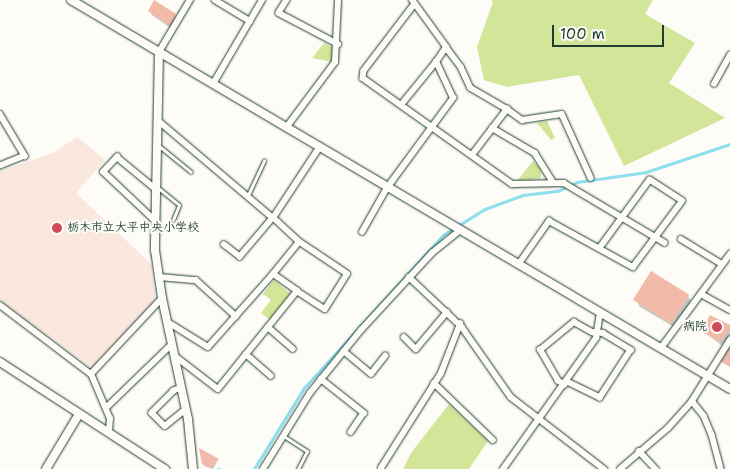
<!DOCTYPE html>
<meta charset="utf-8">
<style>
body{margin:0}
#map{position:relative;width:730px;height:469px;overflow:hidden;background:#fdfcf7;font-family:"Shantell Sans","Klee One",sans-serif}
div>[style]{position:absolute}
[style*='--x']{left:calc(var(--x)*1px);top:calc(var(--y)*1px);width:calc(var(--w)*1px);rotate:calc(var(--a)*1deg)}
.built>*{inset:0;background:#fae8df}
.green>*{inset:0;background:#d3e599}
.shadow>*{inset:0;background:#0003}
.stream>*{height:2.5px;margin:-1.25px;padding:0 1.25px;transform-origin:1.25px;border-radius:1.25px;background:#8fdfec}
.building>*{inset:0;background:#f2baa8;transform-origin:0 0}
.roads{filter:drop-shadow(0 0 1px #1f3d34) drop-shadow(0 0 1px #1f3d34)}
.service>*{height:3px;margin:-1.5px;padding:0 1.5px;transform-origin:1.5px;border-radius:1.5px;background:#fdfcf7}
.minor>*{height:5.5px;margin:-2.75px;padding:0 2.75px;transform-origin:2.75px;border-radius:2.75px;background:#fdfcf7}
.tertiary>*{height:8px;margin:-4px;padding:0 4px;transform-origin:4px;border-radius:4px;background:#fdfcf7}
.dots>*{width:14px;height:14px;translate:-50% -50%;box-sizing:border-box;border:2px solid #fdfcf7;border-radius:50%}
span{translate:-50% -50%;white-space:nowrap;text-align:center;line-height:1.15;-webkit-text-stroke:4px #fdfcf7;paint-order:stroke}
.poi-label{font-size:12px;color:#1f3d34;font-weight:700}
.left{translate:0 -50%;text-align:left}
.right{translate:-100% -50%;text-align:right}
.scale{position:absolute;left:552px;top:25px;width:112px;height:22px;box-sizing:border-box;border:2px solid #1f3d34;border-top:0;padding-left:6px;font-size:15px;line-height:18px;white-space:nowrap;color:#1f3d34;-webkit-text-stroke:4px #fdfcf7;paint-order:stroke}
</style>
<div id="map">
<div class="built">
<div style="clip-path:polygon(77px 137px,105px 160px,76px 193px,151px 264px,156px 302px,92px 368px,0 301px,0 171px,53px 153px)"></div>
</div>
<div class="green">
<div style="clip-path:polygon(491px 0,653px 0,645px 14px,695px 43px,669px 83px,725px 118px,624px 166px,579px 75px,507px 87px,484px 80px,477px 47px,493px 2px)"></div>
<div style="clip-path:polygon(324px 43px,335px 49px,333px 62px,312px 58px)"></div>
<div style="clip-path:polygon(547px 121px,555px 138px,551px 140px,537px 123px)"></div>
<div style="clip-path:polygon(533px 161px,541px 169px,541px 178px,517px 181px)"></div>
<div style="clip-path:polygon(274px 280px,291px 294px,270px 320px,261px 313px,271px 300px,263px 294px)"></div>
<div style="clip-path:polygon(449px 404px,488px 441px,469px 469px,403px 469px,411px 453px)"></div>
</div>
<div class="shadow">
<div style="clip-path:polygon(154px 2px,175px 15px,178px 19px,172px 29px,152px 15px,150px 11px)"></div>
<div style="clip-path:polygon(688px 296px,691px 301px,674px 327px,640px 307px,637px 302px)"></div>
<div style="clip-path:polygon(730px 326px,730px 336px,721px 345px,703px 331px)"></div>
<div style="clip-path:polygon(201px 450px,218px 460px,213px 469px,204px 466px)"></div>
</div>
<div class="stream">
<div style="--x:218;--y:469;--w:2;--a:0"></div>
<div style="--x:254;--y:469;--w:95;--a:-58.3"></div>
<div style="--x:304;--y:388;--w:207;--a:-47.7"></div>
<div style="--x:443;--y:235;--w:49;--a:-31.8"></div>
<div style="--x:485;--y:209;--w:40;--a:-20.2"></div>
<div style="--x:523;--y:195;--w:35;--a:-7"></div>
<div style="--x:558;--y:191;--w:21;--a:-25"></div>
<div style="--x:577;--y:182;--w:70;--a:-8.2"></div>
<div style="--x:646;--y:172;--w:89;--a:-18.4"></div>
</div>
<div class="building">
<div style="clip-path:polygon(154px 0,176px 14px,170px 26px,148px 11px)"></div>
<div style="left:651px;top:271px;width:45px;height:34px;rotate:32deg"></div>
<div style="clip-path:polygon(710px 315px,730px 325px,730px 330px,719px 342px,701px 331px)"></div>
<div style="clip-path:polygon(730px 346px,730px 367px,721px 362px)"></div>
<div style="clip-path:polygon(199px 448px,219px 459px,211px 468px,202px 464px)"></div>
</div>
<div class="roads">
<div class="service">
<div style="--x:159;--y:146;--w:41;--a:39.1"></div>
<div style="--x:157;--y:187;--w:28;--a:39"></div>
<div style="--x:179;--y:205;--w:16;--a:112"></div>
<div style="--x:248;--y:195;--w:38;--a:-65"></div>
<div style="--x:282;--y:435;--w:30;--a:33"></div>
<div style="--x:307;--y:451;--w:20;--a:117"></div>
</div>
<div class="minor">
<div style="--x:215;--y:0;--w:41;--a:31"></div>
<div style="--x:287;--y:0;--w:15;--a:122"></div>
<div style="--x:279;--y:13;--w:67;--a:27.7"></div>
<div style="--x:415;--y:4;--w:84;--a:127.3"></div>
<div style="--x:364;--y:71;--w:7;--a:98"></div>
<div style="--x:363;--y:78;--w:183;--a:35.4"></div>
<div style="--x:512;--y:184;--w:52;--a:-1.1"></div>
<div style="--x:564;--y:183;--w:117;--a:30.7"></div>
<div style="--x:446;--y:47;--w:25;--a:53"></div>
<div style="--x:461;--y:67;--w:23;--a:65"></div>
<div style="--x:471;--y:88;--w:42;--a:30.3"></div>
<div style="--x:159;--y:52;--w:61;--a:-59.2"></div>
<div style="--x:213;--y:84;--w:97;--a:-59.7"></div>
<div style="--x:714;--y:84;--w:33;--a:-61"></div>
<div style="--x:401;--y:105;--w:55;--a:-50.9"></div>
<div style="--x:0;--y:114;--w:49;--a:59.2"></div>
<div style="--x:25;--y:156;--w:27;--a:158"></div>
<div style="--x:160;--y:122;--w:148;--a:40.3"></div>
<div style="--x:273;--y:218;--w:51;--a:130.2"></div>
<div style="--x:240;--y:257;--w:20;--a:-143"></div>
<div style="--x:286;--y:128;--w:82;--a:-53.4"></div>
<div style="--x:335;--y:62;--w:62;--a:-87.2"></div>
<div style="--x:492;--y:128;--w:50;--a:30.2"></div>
<div style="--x:535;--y:153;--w:34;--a:58"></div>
<div style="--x:472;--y:155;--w:58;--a:-52.7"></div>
<div style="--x:507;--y:109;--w:19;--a:36"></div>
<div style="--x:522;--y:120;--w:40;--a:-8.5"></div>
<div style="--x:562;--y:114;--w:70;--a:65.6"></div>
<div style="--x:155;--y:221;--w:71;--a:-136.7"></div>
<div style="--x:103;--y:172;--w:21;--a:-47"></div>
<div style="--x:117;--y:157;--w:52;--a:39.5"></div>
<div style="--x:362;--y:232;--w:51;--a:-60.4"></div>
<div style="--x:387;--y:188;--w:112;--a:-53.7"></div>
<div style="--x:453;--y:98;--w:40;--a:-115"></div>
<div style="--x:436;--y:62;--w:18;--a:-56"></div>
<div style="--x:446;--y:47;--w:58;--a:-125.9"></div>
<div style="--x:681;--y:239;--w:48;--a:31.4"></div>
<div style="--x:518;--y:265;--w:54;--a:-54.8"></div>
<div style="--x:549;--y:221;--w:96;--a:28.7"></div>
<div style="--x:633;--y:267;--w:82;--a:-53.4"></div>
<div style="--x:682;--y:201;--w:38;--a:-147"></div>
<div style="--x:650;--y:180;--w:84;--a:126.3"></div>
<div style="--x:159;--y:277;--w:37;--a:5"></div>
<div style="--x:196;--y:280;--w:54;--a:42"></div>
<div style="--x:409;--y:277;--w:73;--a:43.3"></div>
<div style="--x:462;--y:327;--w:85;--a:55"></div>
<div style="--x:511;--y:397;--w:118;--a:37.7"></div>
<div style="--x:297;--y:291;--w:33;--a:33"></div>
<div style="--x:325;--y:309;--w:41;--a:-57.8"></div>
<div style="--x:347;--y:274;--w:58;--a:-146.3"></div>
<div style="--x:701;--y:294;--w:33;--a:29"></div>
<div style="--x:0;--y:305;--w:114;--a:37.2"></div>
<div style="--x:168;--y:322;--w:47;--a:32"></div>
<div style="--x:208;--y:347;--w:98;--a:-48.3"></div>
<div style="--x:273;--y:274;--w:41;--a:-50.9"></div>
<div style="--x:299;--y:242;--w:35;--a:-137"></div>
<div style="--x:273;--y:218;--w:84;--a:-56.7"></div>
<div style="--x:268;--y:327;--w:33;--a:41"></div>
<div style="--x:404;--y:337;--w:17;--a:45"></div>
<div style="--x:416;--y:349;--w:48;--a:-50"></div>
<div style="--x:661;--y:348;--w:117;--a:-53.7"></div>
<div style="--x:344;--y:351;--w:35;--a:40"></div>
<div style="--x:371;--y:374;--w:23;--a:-52"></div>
<div style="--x:246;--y:354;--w:33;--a:41"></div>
<div style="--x:175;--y:356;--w:54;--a:37.5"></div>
<div style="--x:218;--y:389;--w:126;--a:-51.1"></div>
<div style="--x:297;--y:291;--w:29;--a:-145"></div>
<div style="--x:321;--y:379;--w:55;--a:38.3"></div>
<div style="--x:364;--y:413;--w:23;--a:124"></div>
<div style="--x:434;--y:383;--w:82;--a:44"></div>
<div style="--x:565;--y:385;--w:8;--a:-150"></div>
<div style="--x:558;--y:381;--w:36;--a:-120"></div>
<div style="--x:540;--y:350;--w:44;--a:-39.5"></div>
<div style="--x:574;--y:322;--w:21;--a:29"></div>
<div style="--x:592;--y:332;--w:11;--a:5"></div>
<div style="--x:603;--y:333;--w:33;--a:31"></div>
<div style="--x:631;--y:350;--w:57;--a:122.9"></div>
<div style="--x:600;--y:398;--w:37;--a:-154"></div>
<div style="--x:181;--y:388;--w:8;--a:157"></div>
<div style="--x:174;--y:391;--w:31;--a:135"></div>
<div style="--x:152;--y:413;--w:18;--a:45"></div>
<div style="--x:165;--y:426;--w:27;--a:-39"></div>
<div style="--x:692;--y:401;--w:19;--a:51"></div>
<div style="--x:704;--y:416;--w:21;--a:67"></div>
<div style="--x:712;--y:435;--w:35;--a:75"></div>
<div style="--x:106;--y:408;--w:92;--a:-44.1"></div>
<div style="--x:109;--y:432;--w:13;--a:-86"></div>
<div style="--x:110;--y:419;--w:49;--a:-112.9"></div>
<div style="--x:91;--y:374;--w:104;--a:-46.9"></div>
<div style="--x:639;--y:451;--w:25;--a:47"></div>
<div style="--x:381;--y:468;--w:112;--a:-57.7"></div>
<div style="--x:441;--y:373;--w:53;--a:-68.8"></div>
<div style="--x:263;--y:469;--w:89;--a:-58.3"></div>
<div style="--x:310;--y:393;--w:81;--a:-51"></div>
<div style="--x:361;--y:330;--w:105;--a:-47.3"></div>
<div style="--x:432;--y:253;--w:35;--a:-39"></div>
<div style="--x:503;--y:469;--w:161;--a:-54.6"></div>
<div style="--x:596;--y:338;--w:24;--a:-81"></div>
<div style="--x:620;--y:469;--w:63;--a:-40.5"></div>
<div style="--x:668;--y:428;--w:36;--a:-48"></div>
<div style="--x:692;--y:401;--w:72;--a:-58.1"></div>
</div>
<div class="tertiary">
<div style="--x:71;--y:0;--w:765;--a:30.55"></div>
<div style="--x:159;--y:52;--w:198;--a:91.2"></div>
<div style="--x:155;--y:250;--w:49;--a:81.7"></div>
<div style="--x:162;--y:298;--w:124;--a:77.9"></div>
<div style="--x:188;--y:419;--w:50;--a:84.3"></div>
<div style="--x:0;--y:362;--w:197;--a:33"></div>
<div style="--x:46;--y:469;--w:64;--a:-59"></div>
</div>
</div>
<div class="dots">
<div style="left:57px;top:228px;background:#d1495b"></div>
<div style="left:717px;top:327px;background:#d1495b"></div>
</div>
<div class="poi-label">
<span class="left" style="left:67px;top:228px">栃木市立大平中央小学校</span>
<span class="right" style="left:707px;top:327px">病院</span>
</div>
<div class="scale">100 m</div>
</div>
